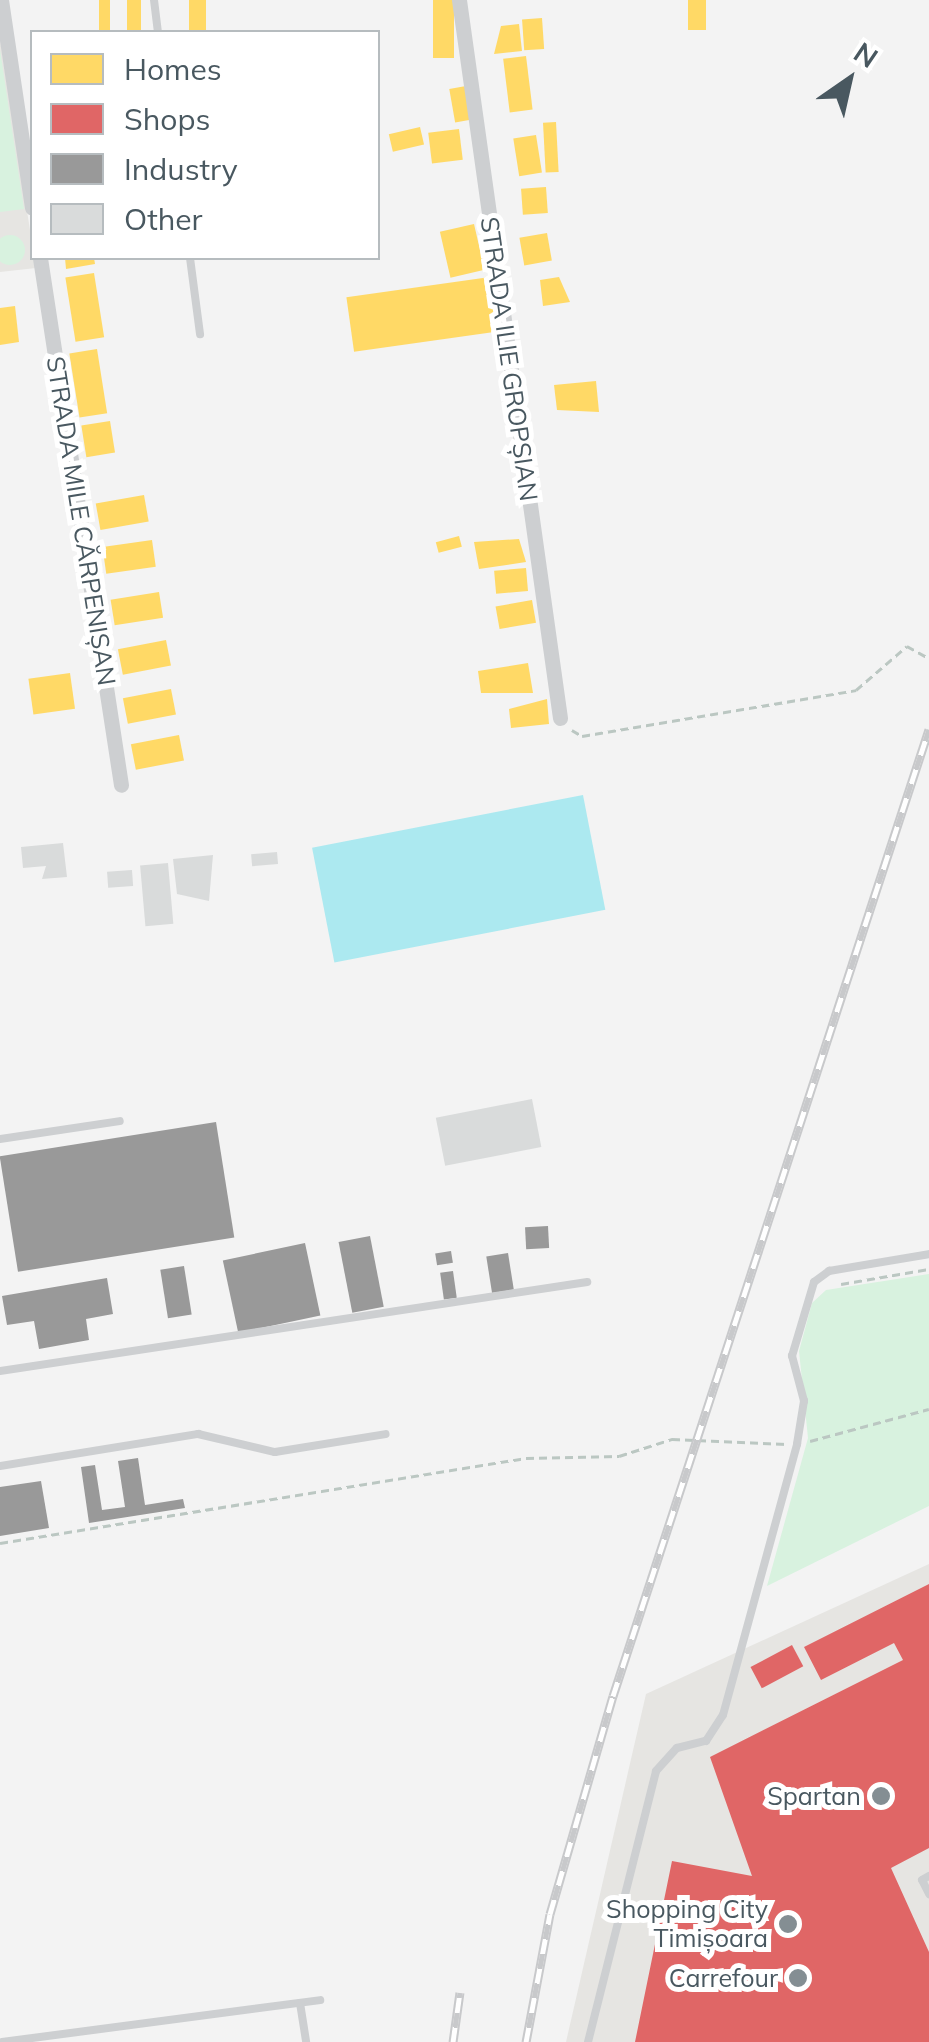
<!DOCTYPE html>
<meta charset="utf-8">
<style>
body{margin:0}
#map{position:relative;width:929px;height:2042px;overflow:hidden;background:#f3f3f3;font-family:Mulish,sans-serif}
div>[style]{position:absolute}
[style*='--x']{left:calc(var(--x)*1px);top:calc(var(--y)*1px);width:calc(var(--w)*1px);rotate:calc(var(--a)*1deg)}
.commercial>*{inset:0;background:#e6e5e2}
.green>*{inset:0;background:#d8f2df}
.round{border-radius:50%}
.water>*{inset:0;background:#ace9f0;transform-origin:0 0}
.homes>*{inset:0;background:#ffd966;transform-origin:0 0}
.shops>*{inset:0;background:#e06666;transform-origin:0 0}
.industry>*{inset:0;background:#999;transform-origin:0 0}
.building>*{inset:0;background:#d9dbdb;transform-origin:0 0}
.path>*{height:2.5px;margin-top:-1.25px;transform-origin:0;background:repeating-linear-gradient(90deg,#bbc7c2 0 8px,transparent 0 13px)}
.service>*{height:8px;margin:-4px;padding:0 4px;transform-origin:4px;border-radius:4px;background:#cdcfd1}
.minor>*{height:15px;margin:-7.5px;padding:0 7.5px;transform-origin:7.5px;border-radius:7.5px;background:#cdcfd1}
.rail>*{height:9px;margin-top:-4.5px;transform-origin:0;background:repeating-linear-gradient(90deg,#fff 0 15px,#c8c9cb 0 30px);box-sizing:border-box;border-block:2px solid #c8c9cb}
.dots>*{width:28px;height:28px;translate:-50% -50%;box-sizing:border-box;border:5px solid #fff;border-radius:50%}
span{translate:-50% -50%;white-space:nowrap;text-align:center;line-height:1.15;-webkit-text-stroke:10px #fff;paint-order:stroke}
.street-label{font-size:25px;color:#495860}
.poi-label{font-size:25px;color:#495860}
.right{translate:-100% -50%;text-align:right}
.legend{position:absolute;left:30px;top:30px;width:350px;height:230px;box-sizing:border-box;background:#fff;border:2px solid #b6bcbf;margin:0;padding:12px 18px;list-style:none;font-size:30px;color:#495860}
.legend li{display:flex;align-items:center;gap:20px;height:50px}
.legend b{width:50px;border:2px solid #b6bcbf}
.north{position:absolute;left:799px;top:30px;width:100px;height:100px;-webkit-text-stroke:8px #fff;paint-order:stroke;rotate:34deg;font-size:28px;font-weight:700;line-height:40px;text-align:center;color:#495860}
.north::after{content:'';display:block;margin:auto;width:35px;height:45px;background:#495860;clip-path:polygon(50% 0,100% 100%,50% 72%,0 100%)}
</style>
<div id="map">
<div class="commercial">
<div style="clip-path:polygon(0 40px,36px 268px,0 272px)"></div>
<div style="clip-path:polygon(929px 1564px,929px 2042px,566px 2042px,646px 1694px)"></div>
</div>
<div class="green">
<div style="clip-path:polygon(0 50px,24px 209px,0 212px)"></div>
<div class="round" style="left:-5px;top:235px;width:30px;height:30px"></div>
<div style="clip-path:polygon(929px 1274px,929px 1506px,767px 1586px,808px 1438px,799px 1351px,812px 1303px,826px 1290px)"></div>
</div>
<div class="water">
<div style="left:583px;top:795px;width:117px;height:276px;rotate:79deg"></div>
</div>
<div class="homes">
<div style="left:99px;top:0;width:11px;height:32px"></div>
<div style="left:127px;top:0;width:14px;height:32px"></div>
<div style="left:189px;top:0;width:17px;height:32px"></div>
<div style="left:433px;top:0;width:21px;height:58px"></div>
<div style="left:688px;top:0;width:18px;height:30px"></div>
<div style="left:542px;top:18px;width:31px;height:20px;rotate:86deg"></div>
<div style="clip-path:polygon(519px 24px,522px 51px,494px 54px,501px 26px)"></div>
<div style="left:526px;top:56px;width:54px;height:23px;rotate:83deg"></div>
<div style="left:466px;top:86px;width:34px;height:17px;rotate:80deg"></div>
<div style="left:556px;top:122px;width:50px;height:13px;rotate:87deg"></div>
<div style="left:420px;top:127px;width:18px;height:32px;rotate:77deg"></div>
<div style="left:459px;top:129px;width:31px;height:31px;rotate:83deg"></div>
<div style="left:536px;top:135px;width:38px;height:23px;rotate:81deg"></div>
<div style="left:546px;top:187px;width:26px;height:25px;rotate:86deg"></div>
<div style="left:474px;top:224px;width:47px;height:35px;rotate:77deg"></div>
<div style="left:547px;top:233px;width:28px;height:28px;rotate:80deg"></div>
<div style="clip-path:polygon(65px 258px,94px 258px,95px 264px,66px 269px)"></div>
<div style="left:94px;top:273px;width:65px;height:29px;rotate:81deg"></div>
<div style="left:490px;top:277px;width:55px;height:145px;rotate:82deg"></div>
<div style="clip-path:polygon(559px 277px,570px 302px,543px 306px,540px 280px)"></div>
<div style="clip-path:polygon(15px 306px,19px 342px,0 345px,0 308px)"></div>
<div style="left:97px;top:349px;width:65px;height:28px;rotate:81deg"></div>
<div style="clip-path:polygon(596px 381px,599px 412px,557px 410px,554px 385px)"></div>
<div style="left:110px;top:421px;width:32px;height:29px;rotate:81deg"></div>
<div style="left:144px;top:495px;width:27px;height:49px;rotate:80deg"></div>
<div style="left:459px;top:536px;width:11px;height:24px;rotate:75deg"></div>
<div style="clip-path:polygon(519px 539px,526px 562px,479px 569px,474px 542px)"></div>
<div style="left:152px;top:540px;width:27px;height:50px;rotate:82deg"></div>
<div style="left:526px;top:568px;width:23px;height:32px;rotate:85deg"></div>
<div style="left:159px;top:592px;width:26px;height:49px;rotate:81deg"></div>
<div style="left:532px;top:600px;width:23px;height:37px;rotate:80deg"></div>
<div style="left:166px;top:640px;width:26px;height:49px;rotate:79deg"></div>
<div style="clip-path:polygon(528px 663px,533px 693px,481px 693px,478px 671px)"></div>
<div style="left:70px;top:673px;width:36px;height:42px;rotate:82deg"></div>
<div style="left:171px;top:689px;width:26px;height:49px;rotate:79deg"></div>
<div style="clip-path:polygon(547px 699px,549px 724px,511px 728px,509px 709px)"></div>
<div style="left:179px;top:735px;width:26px;height:49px;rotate:79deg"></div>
</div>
<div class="shops">
<div style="clip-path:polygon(929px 1584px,929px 1848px,891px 1868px,929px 1952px,929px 2042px,635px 2042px,672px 1861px,752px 1876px,710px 1757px,903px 1660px,894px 1643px,821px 1680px,804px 1647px)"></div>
<div style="left:792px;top:1645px;width:24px;height:47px;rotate:62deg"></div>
</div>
<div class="industry">
<div style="left:216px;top:1122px;width:117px;height:219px;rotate:81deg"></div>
<div style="left:548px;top:1226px;width:22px;height:23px;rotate:87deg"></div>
<div style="left:370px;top:1236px;width:72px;height:32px;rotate:79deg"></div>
<div style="left:305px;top:1243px;width:74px;height:84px;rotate:78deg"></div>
<div style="left:451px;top:1251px;width:12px;height:16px;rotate:81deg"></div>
<div style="left:508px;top:1253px;width:37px;height:22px;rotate:81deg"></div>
<div style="left:184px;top:1266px;width:49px;height:24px;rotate:81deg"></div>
<div style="left:453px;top:1271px;width:27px;height:13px;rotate:82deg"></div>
<div style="clip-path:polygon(107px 1278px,113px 1314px,86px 1319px,89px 1340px,39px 1349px,34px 1321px,7px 1325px,2px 1296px)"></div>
<div style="clip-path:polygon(138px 1458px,145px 1505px,183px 1499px,185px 1508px,89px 1523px,81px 1467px,95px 1465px,102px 1510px,125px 1507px,118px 1461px)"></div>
<div style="clip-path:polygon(41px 1481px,49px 1528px,0 1536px,0 1487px)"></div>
</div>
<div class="building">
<div style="clip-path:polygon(63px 843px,67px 877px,42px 879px,46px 866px,23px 868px,21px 847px)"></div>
<div style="left:277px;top:852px;width:12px;height:26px;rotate:85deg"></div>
<div style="clip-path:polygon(213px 855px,209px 901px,177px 894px,173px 859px)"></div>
<div style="left:168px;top:863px;width:61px;height:28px;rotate:85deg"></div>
<div style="left:132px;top:870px;width:16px;height:25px;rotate:86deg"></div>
<div style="left:532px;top:1099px;width:49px;height:98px;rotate:79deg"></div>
</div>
<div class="path">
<div style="--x:572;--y:730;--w:12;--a:31"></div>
<div style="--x:582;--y:736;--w:278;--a:-9.5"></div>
<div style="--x:856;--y:690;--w:67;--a:-40.8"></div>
<div style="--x:907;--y:646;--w:25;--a:29"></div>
<div style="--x:841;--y:1284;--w:89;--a:-9.7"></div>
<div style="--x:810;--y:1441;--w:123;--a:-15.1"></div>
<div style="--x:0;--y:1543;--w:533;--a:-9.18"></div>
<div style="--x:526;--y:1458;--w:93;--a:-1.2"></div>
<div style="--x:619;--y:1456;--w:56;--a:-17.8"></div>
<div style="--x:672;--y:1439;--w:115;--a:2.5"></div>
</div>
<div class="service">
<div style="--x:154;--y:0;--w:32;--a:83"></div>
<div style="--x:190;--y:258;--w:77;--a:82.5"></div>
<div style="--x:0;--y:1139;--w:121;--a:-8.5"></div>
<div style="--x:0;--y:1371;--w:594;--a:-8.62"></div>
<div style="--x:0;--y:1466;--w:201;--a:-9.2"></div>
<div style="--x:198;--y:1434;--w:79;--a:13.2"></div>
<div style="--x:275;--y:1452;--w:112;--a:-9.2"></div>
<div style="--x:929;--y:1876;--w:8;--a:150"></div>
<div style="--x:922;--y:1880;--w:16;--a:63"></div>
<div style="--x:300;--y:2003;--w:39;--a:81"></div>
<div style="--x:2;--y:2042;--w:321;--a:-7.5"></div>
<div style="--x:588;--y:2042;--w:279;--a:-75.9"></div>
<div style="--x:656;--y:1771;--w:31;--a:-48"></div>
<div style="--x:677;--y:1748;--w:30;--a:-14"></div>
<div style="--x:706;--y:1741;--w:31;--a:-57"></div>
<div style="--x:723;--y:1715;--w:281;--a:-74.7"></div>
<div style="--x:797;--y:1444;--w:44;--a:-80.8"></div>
<div style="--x:804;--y:1401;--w:47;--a:-104.9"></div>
<div style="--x:792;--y:1356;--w:77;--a:-73.4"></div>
<div style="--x:814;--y:1282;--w:19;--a:-36"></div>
<div style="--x:829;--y:1271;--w:101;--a:-9.6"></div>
</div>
<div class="minor">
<div style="--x:1;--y:0;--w:210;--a:81.5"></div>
<div style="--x:459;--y:0;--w:725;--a:81.99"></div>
<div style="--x:40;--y:258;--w:533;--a:81.26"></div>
</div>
<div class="rail">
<div style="--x:453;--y:2042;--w:50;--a:-82"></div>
<div style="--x:526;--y:2042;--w:130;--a:-79.4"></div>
<div style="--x:550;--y:1914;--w:227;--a:-73.9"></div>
<div style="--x:613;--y:1696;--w:1017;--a:-71.9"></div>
</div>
<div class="dots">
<div style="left:881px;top:1796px;background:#848e93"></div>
<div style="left:788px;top:1924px;background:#848e93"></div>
<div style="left:798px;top:1978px;background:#848e93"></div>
</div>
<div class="street-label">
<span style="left:509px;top:359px;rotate:82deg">STRADA ILIE GROPȘIAN</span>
<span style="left:81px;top:521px;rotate:81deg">STRADA MILE CĂRPENIȘAN</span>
</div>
<div class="poi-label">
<span class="right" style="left:861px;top:1796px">Spartan</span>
<span class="right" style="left:768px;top:1924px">Shopping City<br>Timișoara</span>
<span class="right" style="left:778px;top:1978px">Carrefour</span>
</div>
<ul class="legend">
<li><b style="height:28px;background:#ffd966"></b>Homes</li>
<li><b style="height:28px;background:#e06666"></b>Shops</li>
<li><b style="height:28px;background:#999"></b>Industry</li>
<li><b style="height:28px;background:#d9dbdb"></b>Other</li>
</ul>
<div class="north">N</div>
</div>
